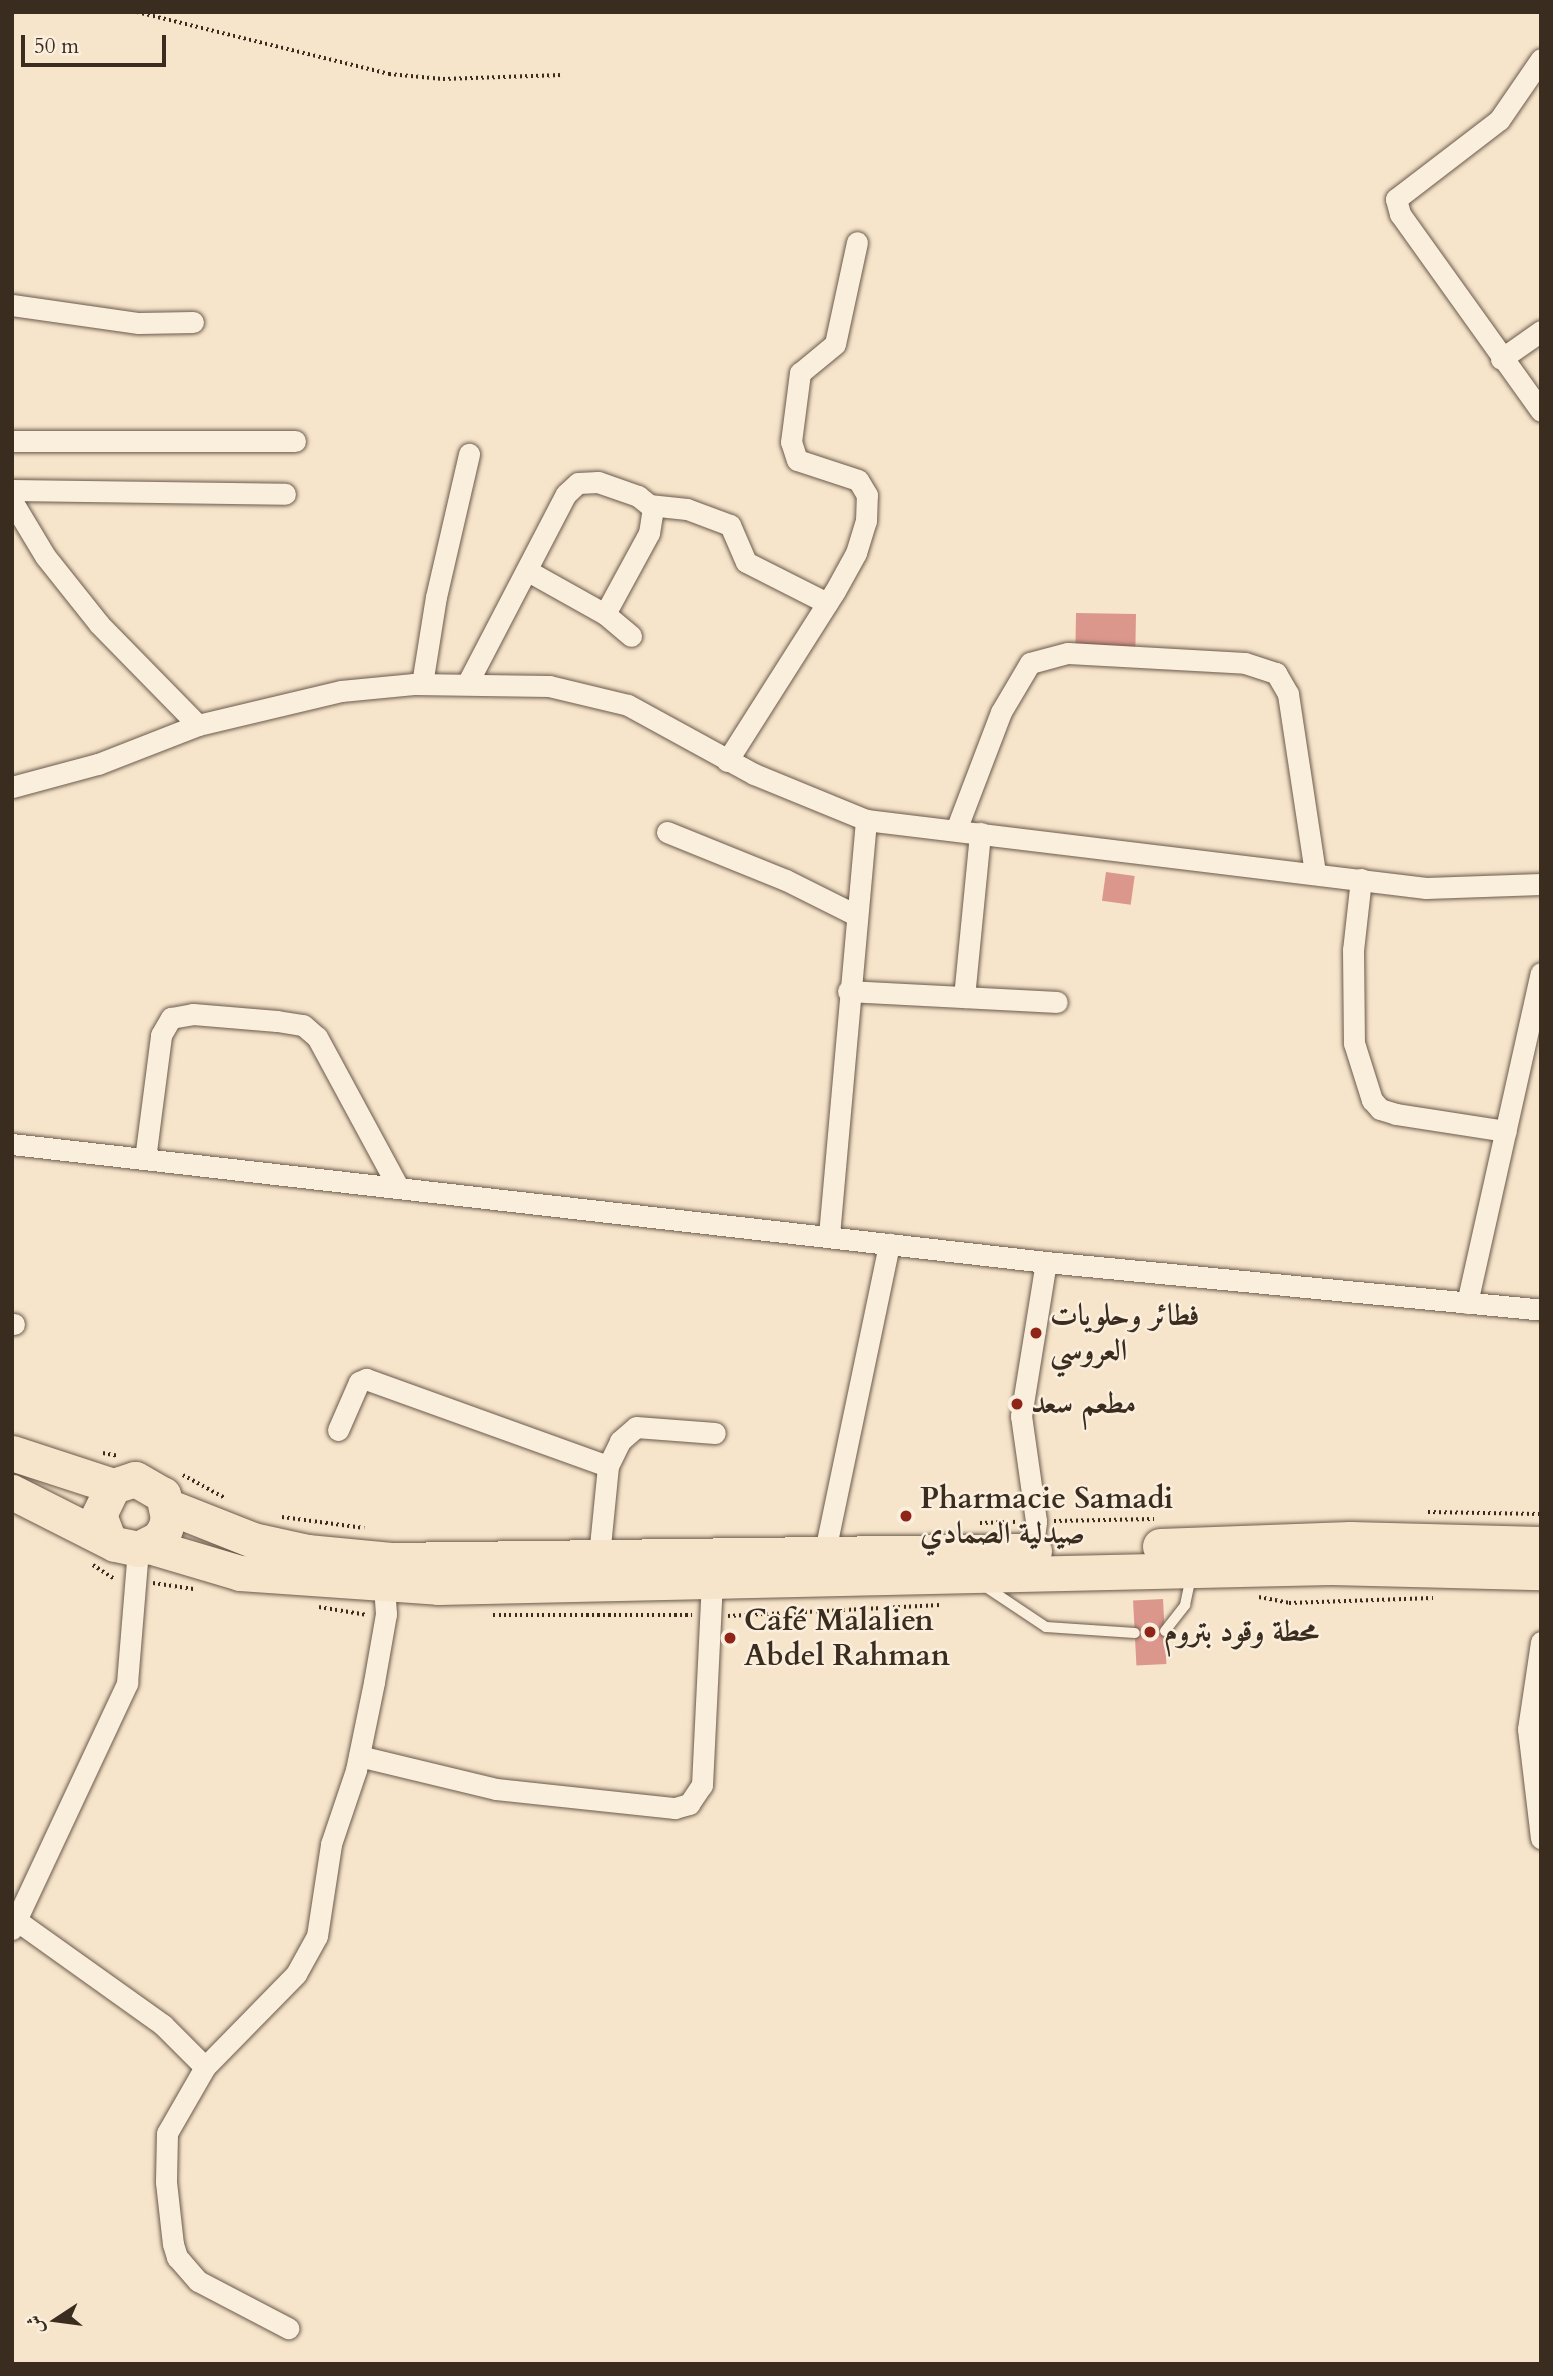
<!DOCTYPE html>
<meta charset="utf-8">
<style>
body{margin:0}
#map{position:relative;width:1553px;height:2376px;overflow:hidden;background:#f7e5cb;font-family:Cardo,Amiri,serif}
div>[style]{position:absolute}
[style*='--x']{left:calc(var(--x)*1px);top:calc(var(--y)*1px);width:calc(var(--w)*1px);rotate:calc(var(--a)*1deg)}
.building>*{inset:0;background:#dc978d;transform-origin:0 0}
.path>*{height:3.5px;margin-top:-1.75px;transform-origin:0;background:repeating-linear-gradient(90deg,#3b2c20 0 2px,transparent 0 5.5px)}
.roads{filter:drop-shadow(0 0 2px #6a5a4b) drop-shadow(0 0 2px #6a5a4b)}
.service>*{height:10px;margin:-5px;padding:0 5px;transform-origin:5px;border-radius:5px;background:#faeedd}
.minor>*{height:21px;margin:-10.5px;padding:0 10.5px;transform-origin:10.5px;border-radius:10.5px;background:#faeedd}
.trunk>*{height:35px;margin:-17.5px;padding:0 17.5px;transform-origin:17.5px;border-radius:17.5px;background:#f7e5cb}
.dots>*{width:19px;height:19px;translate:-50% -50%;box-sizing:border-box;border:4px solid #faeedd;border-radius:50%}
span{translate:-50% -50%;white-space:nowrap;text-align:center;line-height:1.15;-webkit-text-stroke:5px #faeedd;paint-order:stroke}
.poi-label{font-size:30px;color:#3b2c20;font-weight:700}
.left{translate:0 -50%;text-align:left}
.frame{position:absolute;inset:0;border:14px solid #3b2c20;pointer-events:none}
.north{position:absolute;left:21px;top:2285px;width:70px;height:70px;-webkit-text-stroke:5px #faeedd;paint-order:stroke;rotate:257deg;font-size:19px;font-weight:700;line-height:28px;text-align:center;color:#3b2c20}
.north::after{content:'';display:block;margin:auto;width:24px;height:32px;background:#3b2c20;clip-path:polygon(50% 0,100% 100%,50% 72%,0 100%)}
.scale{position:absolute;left:21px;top:35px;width:145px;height:32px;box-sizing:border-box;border:4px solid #3b2c20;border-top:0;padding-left:9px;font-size:21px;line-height:24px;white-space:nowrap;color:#3b2c20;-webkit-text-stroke:5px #faeedd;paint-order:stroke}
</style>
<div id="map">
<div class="building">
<div style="left:1076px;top:613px;width:60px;height:33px;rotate:1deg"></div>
<div style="left:1106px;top:872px;width:29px;height:29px;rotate:8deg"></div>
<div style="left:1163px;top:1599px;width:65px;height:30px;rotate:87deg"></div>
</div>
<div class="path">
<div style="--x:137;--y:12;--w:260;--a:13.8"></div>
<div style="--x:389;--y:74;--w:54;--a:5.3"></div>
<div style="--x:443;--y:79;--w:120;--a:-1.9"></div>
<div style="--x:103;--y:1453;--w:16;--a:11"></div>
<div style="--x:183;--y:1475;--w:48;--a:28.7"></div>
<div style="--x:1428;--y:1512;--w:113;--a:1"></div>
<div style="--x:282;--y:1517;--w:83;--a:7.6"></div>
<div style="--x:1054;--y:1521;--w:100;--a:-1.1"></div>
<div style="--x:980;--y:1523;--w:38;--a:-2"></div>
<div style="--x:93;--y:1565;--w:27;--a:33"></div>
<div style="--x:153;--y:1583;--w:41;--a:8.3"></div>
<div style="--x:1259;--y:1597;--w:31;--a:11"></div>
<div style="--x:1289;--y:1603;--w:144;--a:-2"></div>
<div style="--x:319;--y:1607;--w:49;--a:9.5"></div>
<div style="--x:493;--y:1615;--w:199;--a:0"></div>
<div style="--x:728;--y:1616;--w:212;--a:-3"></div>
</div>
<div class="roads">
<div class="service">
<div style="--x:980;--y:1583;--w:79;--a:33.7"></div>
<div style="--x:1046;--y:1627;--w:89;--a:3.9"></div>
<div style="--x:1165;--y:1631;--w:33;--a:-52"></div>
<div style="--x:1185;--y:1605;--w:30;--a:-78"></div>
</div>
<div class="minor">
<div style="--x:1541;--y:59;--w:74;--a:124.5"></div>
<div style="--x:1499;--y:120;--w:130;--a:142.5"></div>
<div style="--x:1396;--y:199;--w:16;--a:75"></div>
<div style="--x:1400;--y:214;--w:242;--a:54.4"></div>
<div style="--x:12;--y:305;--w:128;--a:8.1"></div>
<div style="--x:139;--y:323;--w:54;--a:-1.1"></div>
<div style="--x:1501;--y:359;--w:49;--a:-35"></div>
<div style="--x:12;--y:441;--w:283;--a:0"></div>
<div style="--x:12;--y:490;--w:273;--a:0.8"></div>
<div style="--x:12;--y:501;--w:64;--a:59"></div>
<div style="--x:45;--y:556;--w:87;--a:51.5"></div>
<div style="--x:99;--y:624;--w:141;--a:45.6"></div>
<div style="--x:649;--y:505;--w:38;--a:6"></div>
<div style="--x:687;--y:509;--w:46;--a:20.4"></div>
<div style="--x:730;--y:525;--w:40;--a:66.6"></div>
<div style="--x:746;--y:562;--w:91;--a:26.8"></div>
<div style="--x:528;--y:571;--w:88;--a:29.2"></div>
<div style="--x:422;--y:684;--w:88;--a:-80.9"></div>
<div style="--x:436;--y:597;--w:147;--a:-77"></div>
<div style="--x:467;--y:684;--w:214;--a:-62.5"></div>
<div style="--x:566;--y:494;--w:16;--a:-43"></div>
<div style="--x:578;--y:483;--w:20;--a:-3"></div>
<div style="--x:598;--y:482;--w:42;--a:19.3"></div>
<div style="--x:638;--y:496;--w:19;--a:39"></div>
<div style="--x:653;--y:508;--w:25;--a:99"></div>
<div style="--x:649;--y:533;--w:92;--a:118.5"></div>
<div style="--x:605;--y:614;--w:34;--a:40"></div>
<div style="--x:727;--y:761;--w:201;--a:-57.6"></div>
<div style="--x:835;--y:591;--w:43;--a:-61.1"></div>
<div style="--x:856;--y:553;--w:34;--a:-73"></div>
<div style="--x:866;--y:521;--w:26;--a:-88"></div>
<div style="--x:867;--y:495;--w:17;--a:-121"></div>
<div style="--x:858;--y:480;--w:64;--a:-161.8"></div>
<div style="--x:797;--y:460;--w:19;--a:-108"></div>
<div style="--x:791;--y:442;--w:70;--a:-82.6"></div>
<div style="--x:800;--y:373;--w:45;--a:-39.6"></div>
<div style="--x:835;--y:344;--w:104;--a:-77.8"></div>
<div style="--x:12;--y:787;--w:89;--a:-15"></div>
<div style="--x:98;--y:764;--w:107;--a:-21.3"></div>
<div style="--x:198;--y:725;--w:147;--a:-13.4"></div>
<div style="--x:341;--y:691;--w:73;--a:-5.5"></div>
<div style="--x:414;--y:684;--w:135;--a:0.8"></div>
<div style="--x:549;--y:686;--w:81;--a:13.5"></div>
<div style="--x:628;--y:705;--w:144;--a:28.7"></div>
<div style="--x:754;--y:774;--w:121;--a:22.3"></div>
<div style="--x:866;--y:820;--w:564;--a:6.92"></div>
<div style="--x:1426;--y:888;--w:115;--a:-2"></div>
<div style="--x:956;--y:830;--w:126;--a:-69.1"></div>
<div style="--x:1001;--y:712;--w:57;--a:-59.4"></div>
<div style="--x:1030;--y:663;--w:39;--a:-15"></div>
<div style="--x:1068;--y:653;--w:177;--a:3.2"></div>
<div style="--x:1245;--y:663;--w:33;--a:18"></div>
<div style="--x:1276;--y:673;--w:24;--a:60"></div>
<div style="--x:1288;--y:694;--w:181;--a:81.4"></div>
<div style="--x:667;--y:832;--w:128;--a:22"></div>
<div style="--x:786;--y:880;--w:78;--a:26.6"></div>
<div style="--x:1361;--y:879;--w:71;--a:96.4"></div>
<div style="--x:1353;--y:950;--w:93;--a:89.4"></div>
<div style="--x:1354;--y:1043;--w:60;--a:72.5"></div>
<div style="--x:1372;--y:1100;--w:12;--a:48"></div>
<div style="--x:1380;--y:1109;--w:17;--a:17"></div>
<div style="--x:1396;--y:1114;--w:111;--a:8.8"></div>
<div style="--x:848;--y:991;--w:209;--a:3"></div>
<div style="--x:964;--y:997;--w:165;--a:-84.4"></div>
<div style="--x:12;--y:1144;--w:1041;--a:6.51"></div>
<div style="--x:1046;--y:1262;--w:497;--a:5.5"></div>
<div style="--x:145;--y:1159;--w:125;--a:-82.6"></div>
<div style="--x:161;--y:1035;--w:20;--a:-60"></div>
<div style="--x:171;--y:1018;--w:22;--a:-10"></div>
<div style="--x:193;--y:1014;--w:84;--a:4.8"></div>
<div style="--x:277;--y:1021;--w:26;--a:9"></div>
<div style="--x:303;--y:1025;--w:18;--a:41"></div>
<div style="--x:317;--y:1037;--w:170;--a:61.6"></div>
<div style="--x:829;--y:1235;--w:417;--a:-84.9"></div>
<div style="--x:1467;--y:1303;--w:338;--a:-77.4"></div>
<div style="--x:12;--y:1324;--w:2;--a:0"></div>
<div style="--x:338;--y:1430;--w:52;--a:-66.4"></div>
<div style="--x:359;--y:1382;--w:8;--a:-23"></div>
<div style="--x:366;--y:1379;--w:257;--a:19.8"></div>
<div style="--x:608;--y:1466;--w:90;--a:95.7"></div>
<div style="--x:608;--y:1466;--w:28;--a:-64"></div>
<div style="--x:620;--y:1441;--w:21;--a:-41"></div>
<div style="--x:636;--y:1427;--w:79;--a:4.3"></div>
<div style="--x:825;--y:1551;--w:314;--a:-78.2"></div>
<div style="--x:1032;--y:1551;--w:30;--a:-82"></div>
<div style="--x:1036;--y:1521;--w:106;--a:-98.1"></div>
<div style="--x:1021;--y:1416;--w:156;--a:-80.8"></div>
<div style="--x:1541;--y:1642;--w:88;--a:98.5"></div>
<div style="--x:1528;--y:1729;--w:110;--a:83.2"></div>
<div style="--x:359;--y:1756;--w:141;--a:13.5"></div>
<div style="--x:496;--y:1789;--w:180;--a:6.1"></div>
<div style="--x:675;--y:1808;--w:15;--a:-16"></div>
<div style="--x:689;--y:1804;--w:23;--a:-56"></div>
<div style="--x:702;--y:1785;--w:205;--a:-87.2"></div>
<div style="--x:16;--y:1920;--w:181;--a:35.5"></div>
<div style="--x:163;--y:2025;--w:59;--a:45"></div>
<div style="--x:205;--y:2067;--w:76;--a:119.9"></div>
<div style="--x:167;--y:2133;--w:49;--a:91.2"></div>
<div style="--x:166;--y:2182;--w:62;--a:83.6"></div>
<div style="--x:173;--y:2244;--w:14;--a:73"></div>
<div style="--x:177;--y:2257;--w:32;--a:49"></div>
<div style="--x:198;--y:2281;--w:102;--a:27.6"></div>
<div style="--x:12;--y:1929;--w:272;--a:-64.9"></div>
<div style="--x:127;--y:1683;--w:134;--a:-85.3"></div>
<div style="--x:205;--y:2067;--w:130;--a:-45.6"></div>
<div style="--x:296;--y:1974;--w:43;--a:-61.1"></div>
<div style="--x:317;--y:1936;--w:93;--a:-81.3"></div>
<div style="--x:331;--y:1844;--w:78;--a:-71.3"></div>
<div style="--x:356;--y:1770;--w:90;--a:-78.4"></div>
<div style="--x:374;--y:1682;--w:69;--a:-80"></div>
<div style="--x:386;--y:1614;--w:30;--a:-94"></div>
</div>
<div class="trunk">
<div style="--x:12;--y:1453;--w:106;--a:18.1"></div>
<div style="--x:12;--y:1492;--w:115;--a:26.8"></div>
<div style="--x:115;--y:1544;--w:24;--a:12"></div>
<div style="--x:138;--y:1549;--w:22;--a:-27"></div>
<div style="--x:158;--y:1539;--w:12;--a:-55"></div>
<div style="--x:165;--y:1529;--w:11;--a:-75"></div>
<div style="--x:168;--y:1518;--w:24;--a:-102"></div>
<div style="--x:163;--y:1495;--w:32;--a:-150"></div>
<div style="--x:135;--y:1479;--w:23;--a:162"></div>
<div style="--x:113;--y:1486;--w:32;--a:116"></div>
<div style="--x:99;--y:1515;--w:22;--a:69"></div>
<div style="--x:167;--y:1506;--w:92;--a:21.6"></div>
<div style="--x:253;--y:1540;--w:55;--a:12.5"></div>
<div style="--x:307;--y:1552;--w:84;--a:5.4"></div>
<div style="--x:391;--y:1560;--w:643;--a:-0.8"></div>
<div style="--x:149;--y:1546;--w:95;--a:16.5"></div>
<div style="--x:240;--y:1573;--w:198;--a:4"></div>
<div style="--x:438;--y:1587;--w:893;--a:-1.28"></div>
<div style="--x:1331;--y:1567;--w:210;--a:1.4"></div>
<div style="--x:1160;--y:1546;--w:190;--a:-2.1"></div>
<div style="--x:1350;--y:1539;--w:191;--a:1.5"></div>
</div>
</div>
<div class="dots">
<div style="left:1036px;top:1333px;background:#8f2418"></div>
<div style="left:1017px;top:1404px;background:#8f2418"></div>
<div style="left:906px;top:1516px;background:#8f2418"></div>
<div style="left:1150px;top:1632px;background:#8f2418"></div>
<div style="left:730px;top:1638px;background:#8f2418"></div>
</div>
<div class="poi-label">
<span class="left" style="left:1050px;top:1333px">فطائر وحلويات<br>العروسي</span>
<span class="left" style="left:1031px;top:1404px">مطعم سعد</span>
<span class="left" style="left:920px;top:1516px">Pharmacie Samadi<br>صيدلية الصمادي</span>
<span class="left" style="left:744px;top:1638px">Café Malalien<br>Abdel Rahman</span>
<span class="left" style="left:1164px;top:1632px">محطة وقود بتروم</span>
</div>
<div class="frame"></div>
<div class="north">ش</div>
<div class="scale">50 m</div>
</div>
